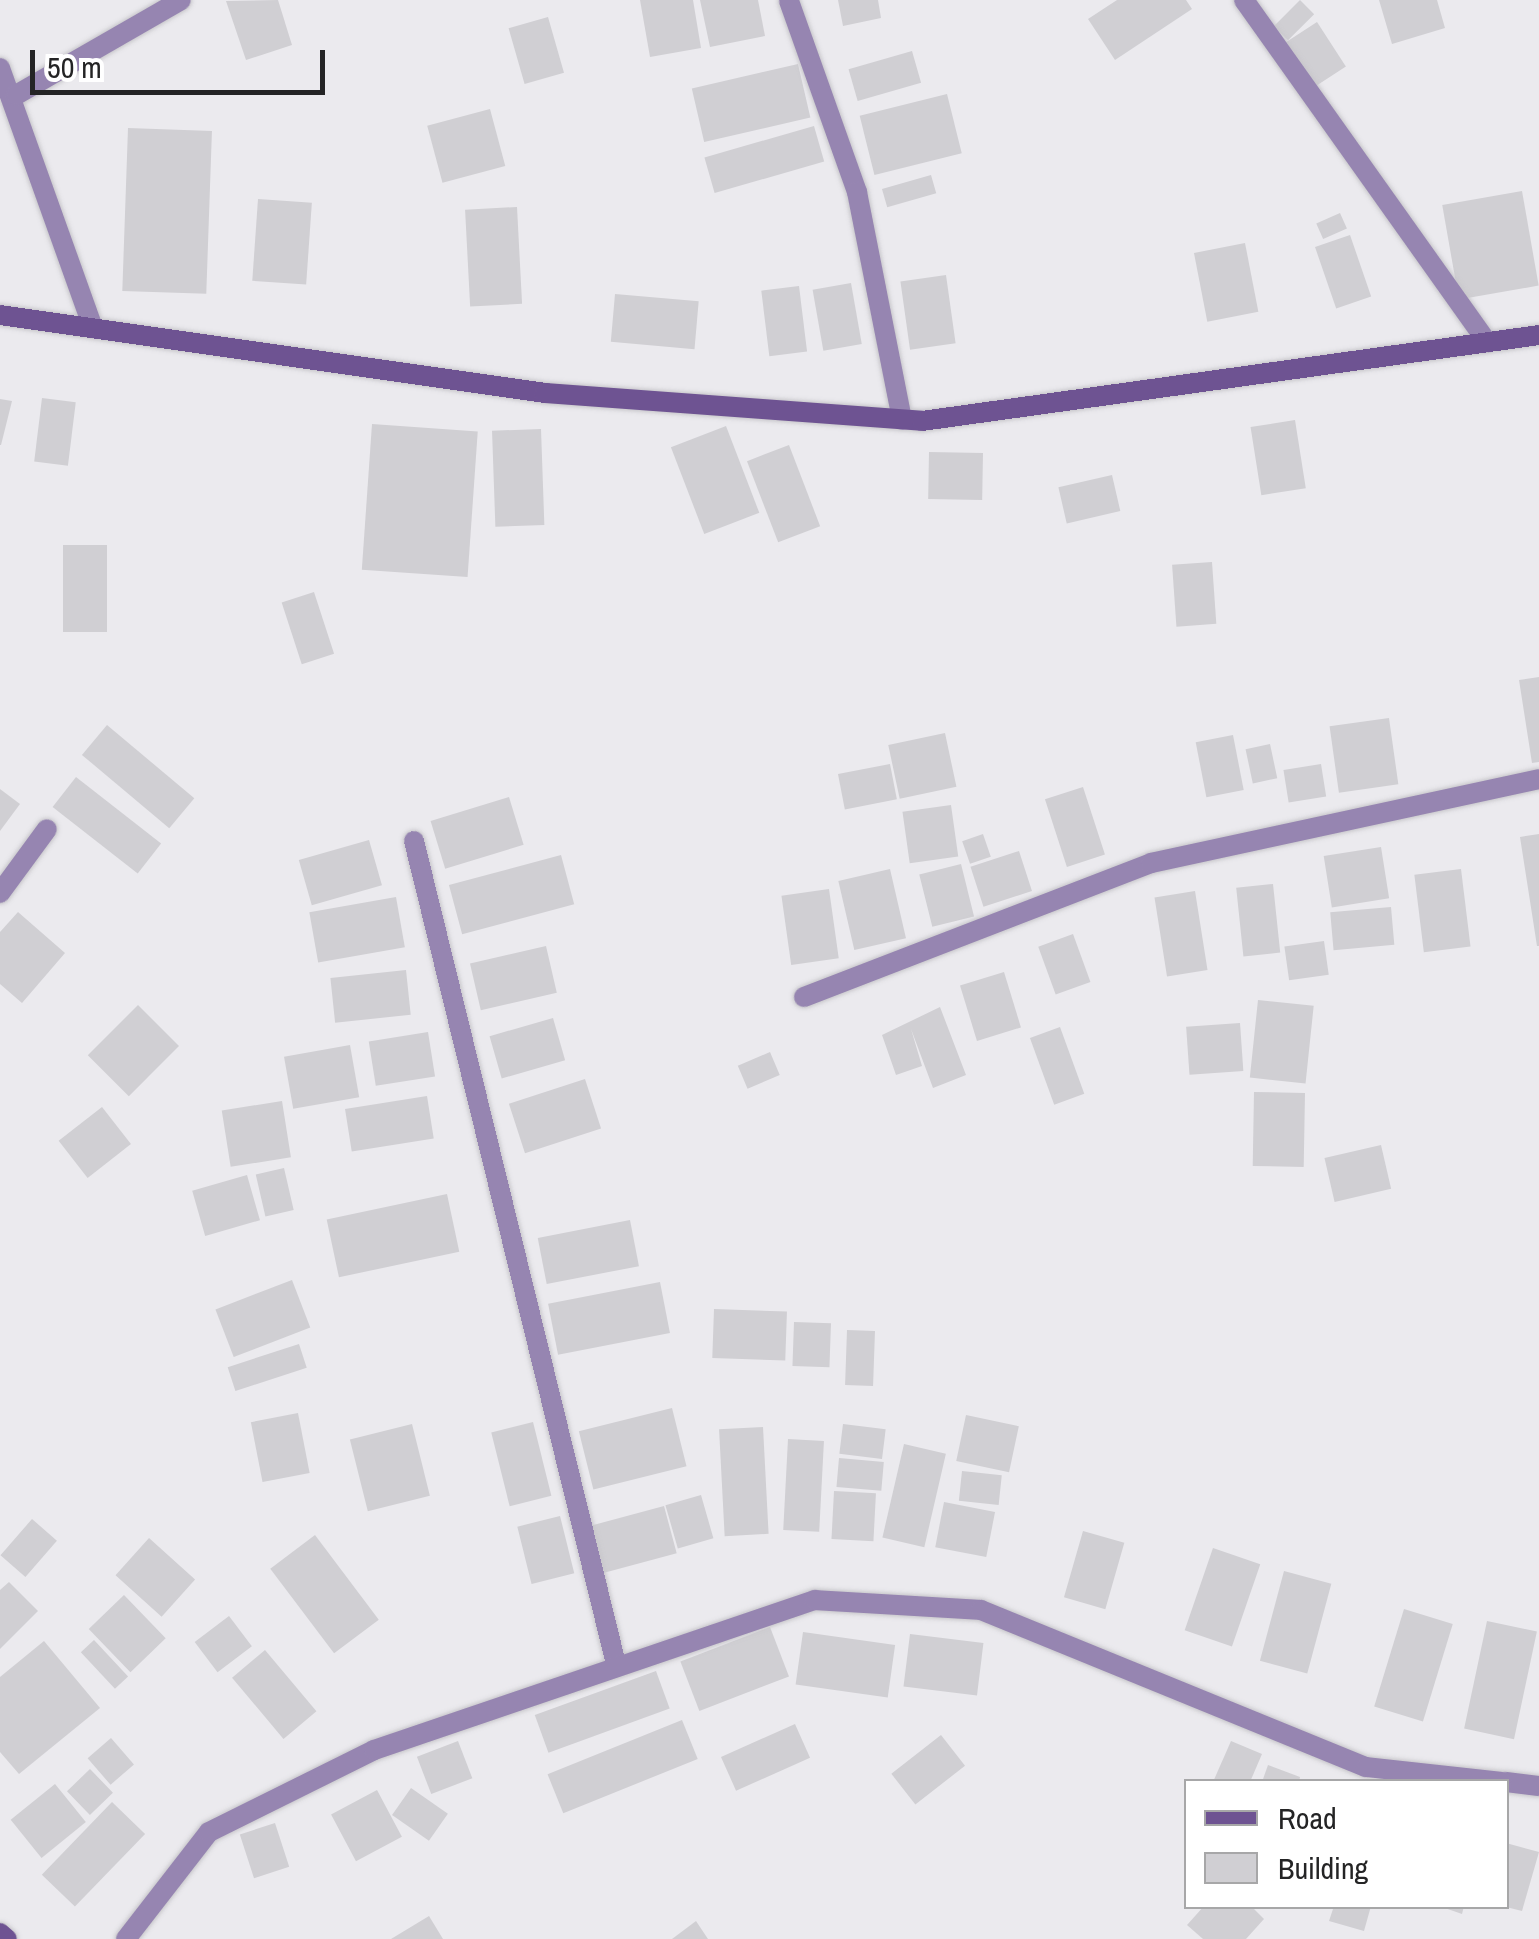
<!DOCTYPE html>
<style>
body{margin:0}
#map{position:relative;width:1539px;height:1939px;overflow:hidden;background:#ebeaee;font-family:"Archivo Narrow",sans-serif}
div>[style]{position:absolute}
[style*='--x']{left:calc(var(--x)*1px);top:calc(var(--y)*1px);width:calc(var(--w)*1px);rotate:calc(var(--a)*1deg)}
.building>*{inset:0;background:#d0cfd3;transform-origin:0 0}
.roads{filter:drop-shadow(0 0 2px #c7c6ca) drop-shadow(0 0 2px #c7c6ca)}
.street>*{height:20px;margin:-10px;padding:0 10px;transform-origin:10px;border-radius:10px;background:#9685b1}
.secondary>*{height:20px;margin:-10px;padding:0 10px;transform-origin:10px;border-radius:10px;background:#6e5392}
span{translate:-50% -50%;white-space:nowrap;text-align:center;line-height:1.15;-webkit-text-stroke:10px #fff;paint-order:stroke}
.legend{position:absolute;left:1184px;top:1779px;width:325px;height:130px;box-sizing:border-box;background:#fff;border:2px solid #a7a7a8;margin:0;padding:12px 18px;list-style:none;font-size:30px;color:#242425}
.legend li{display:flex;align-items:center;gap:20px;height:50px}
.legend b{width:50px;border:2px solid #a7a7a8}
.scale{position:absolute;left:30px;top:50px;width:295px;height:45px;box-sizing:border-box;border:5px solid #242425;border-top:0;padding-left:12px;font-size:30px;line-height:35px;white-space:nowrap;color:#242425;-webkit-text-stroke:8px #fff;paint-order:stroke}
</style>
<div id="map">
<div class="building">
<div style="clip-path:polygon(278px 0,292px 45px,246px 60px,226px 1px)"></div>
<div style="clip-path:polygon(640px 0,693px 0,701px 48px,650px 57px)"></div>
<div style="clip-path:polygon(700px 0,758px 0,765px 36px,710px 47px)"></div>
<div style="clip-path:polygon(838px 0,878px 0,881px 18px,843px 26px)"></div>
<div style="clip-path:polygon(1117px 0,1186px 0,1192px 9px,1115px 60px,1088px 19px)"></div>
<div style="left:1300px;top:0;width:20px;height:37px;rotate:45deg"></div>
<div style="clip-path:polygon(1379px 0,1437px 0,1445px 28px,1392px 44px)"></div>
<div style="left:548px;top:17px;width:58px;height:41px;rotate:74deg"></div>
<div style="left:1317px;top:22px;width:53px;height:38px;rotate:57deg"></div>
<div style="left:912px;top:51px;width:33px;height:66px;rotate:74deg"></div>
<div style="left:798px;top:64px;width:55px;height:109px;rotate:77deg"></div>
<div style="left:947px;top:94px;width:61px;height:90px;rotate:76deg"></div>
<div style="left:490px;top:109px;width:59px;height:65px;rotate:75deg"></div>
<div style="left:814px;top:126px;width:37px;height:114px;rotate:74deg"></div>
<div style="left:128px;top:128px;width:84px;height:163px;rotate:2deg"></div>
<div style="left:931px;top:175px;width:19px;height:51px;rotate:74deg"></div>
<div style="left:1522px;top:191px;width:96px;height:81px;rotate:80deg"></div>
<div style="left:258px;top:199px;width:54px;height:82px;rotate:4deg"></div>
<div style="left:517px;top:207px;width:97px;height:52px;rotate:87deg"></div>
<div style="left:1340px;top:213px;width:17px;height:26px;rotate:66deg"></div>
<div style="left:1350px;top:235px;width:65px;height:37px;rotate:71deg"></div>
<div style="left:1245px;top:243px;width:70px;height:52px;rotate:79deg"></div>
<div style="left:946px;top:275px;width:69px;height:46px;rotate:82deg"></div>
<div style="left:851px;top:283px;width:62px;height:39px;rotate:80deg"></div>
<div style="left:799px;top:286px;width:66px;height:38px;rotate:83deg"></div>
<div style="left:615px;top:294px;width:84px;height:48px;rotate:5deg"></div>
<div style="left:42px;top:398px;width:34px;height:64px;rotate:7deg"></div>
<div style="clip-path:polygon(0 399px,12px 401px,1px 445px,0 445px)"></div>
<div style="left:1295px;top:420px;width:69px;height:45px;rotate:81deg"></div>
<div style="left:372px;top:424px;width:106px;height:146px;rotate:4deg"></div>
<div style="left:726px;top:426px;width:93px;height:59px;rotate:69deg"></div>
<div style="left:541px;top:429px;width:96px;height:49px;rotate:88deg"></div>
<div style="left:789px;top:445px;width:87px;height:45px;rotate:69deg"></div>
<div style="left:929px;top:452px;width:54px;height:47px;rotate:1deg"></div>
<div style="left:1112px;top:475px;width:37px;height:55px;rotate:77deg"></div>
<div style="left:107px;top:545px;width:87px;height:44px;rotate:90deg"></div>
<div style="left:1212px;top:562px;width:62px;height:40px;rotate:86deg"></div>
<div style="left:314px;top:592px;width:65px;height:34px;rotate:72deg"></div>
<div style="clip-path:polygon(1539px 677px,1539px 762px,1532px 763px,1519px 680px)"></div>
<div style="left:1389px;top:718px;width:67px;height:60px;rotate:82deg"></div>
<div style="left:107px;top:725px;width:114px;height:39px;rotate:40deg"></div>
<div style="left:945px;top:733px;width:55px;height:58px;rotate:78deg"></div>
<div style="left:1233px;top:735px;width:56px;height:38px;rotate:79deg"></div>
<div style="left:1270px;top:744px;width:35px;height:25px;rotate:78deg"></div>
<div style="left:890px;top:764px;width:36px;height:53px;rotate:79deg"></div>
<div style="left:1321px;top:764px;width:33px;height:38px;rotate:81deg"></div>
<div style="left:76px;top:777px;width:108px;height:38px;rotate:38deg"></div>
<div style="left:1083px;top:787px;width:71px;height:40px;rotate:72deg"></div>
<div style="clip-path:polygon(0 789px,20px 804px,0 831px)"></div>
<div style="left:509px;top:797px;width:50px;height:82px;rotate:73deg"></div>
<div style="left:951px;top:805px;width:52px;height:49px;rotate:82deg"></div>
<div style="left:983px;top:834px;width:24px;height:22px;rotate:71deg"></div>
<div style="clip-path:polygon(1539px 834px,1539px 946px,1537px 946px,1520px 837px)"></div>
<div style="left:369px;top:840px;width:47px;height:73px;rotate:74deg"></div>
<div style="left:1381px;top:847px;width:52px;height:58px;rotate:81deg"></div>
<div style="left:1019px;top:851px;width:42px;height:51px;rotate:72deg"></div>
<div style="left:561px;top:855px;width:51px;height:116px;rotate:75deg"></div>
<div style="left:961px;top:864px;width:54px;height:43px;rotate:76deg"></div>
<div style="left:890px;top:869px;width:71px;height:53px;rotate:77deg"></div>
<div style="left:1461px;top:869px;width:78px;height:47px;rotate:83deg"></div>
<div style="left:1273px;top:884px;width:69px;height:37px;rotate:84deg"></div>
<div style="left:829px;top:889px;width:70px;height:48px;rotate:82deg"></div>
<div style="left:1195px;top:891px;width:80px;height:41px;rotate:81deg"></div>
<div style="left:396px;top:897px;width:51px;height:88px;rotate:80deg"></div>
<div style="left:1391px;top:907px;width:38px;height:61px;rotate:85deg"></div>
<div style="clip-path:polygon(18px 912px,65px 953px,22px 1003px,0 984px,0 932px)"></div>
<div style="left:1073px;top:934px;width:51px;height:37px;rotate:70deg"></div>
<div style="left:1324px;top:941px;width:34px;height:40px;rotate:82deg"></div>
<div style="left:546px;top:946px;width:48px;height:78px;rotate:77deg"></div>
<div style="left:406px;top:970px;width:45px;height:76px;rotate:84deg"></div>
<div style="left:1004px;top:972px;width:58px;height:46px;rotate:73deg"></div>
<div style="left:1258px;top:1000px;width:56px;height:78px;rotate:6deg"></div>
<div style="left:138px;top:1005px;width:58px;height:71px;rotate:45deg"></div>
<div style="clip-path:polygon(940px 1007px,966px 1075px,933px 1088px,911px 1029px,922px 1066px,896px 1075px,882px 1035px)"></div>
<div style="left:553px;top:1018px;width:44px;height:66px;rotate:74deg"></div>
<div style="left:1240px;top:1023px;width:48px;height:54px;rotate:86deg"></div>
<div style="left:1060px;top:1027px;width:71px;height:32px;rotate:70deg"></div>
<div style="left:428px;top:1032px;width:45px;height:60px;rotate:81deg"></div>
<div style="left:350px;top:1045px;width:53px;height:67px;rotate:80deg"></div>
<div style="left:770px;top:1052px;width:25px;height:35px;rotate:67deg"></div>
<div style="left:585px;top:1079px;width:52px;height:80px;rotate:72deg"></div>
<div style="left:1254px;top:1092px;width:51px;height:74px;rotate:1deg"></div>
<div style="left:427px;top:1096px;width:43px;height:83px;rotate:81deg"></div>
<div style="left:282px;top:1101px;width:57px;height:61px;rotate:81deg"></div>
<div style="left:102px;top:1107px;width:47px;height:55px;rotate:52deg"></div>
<div style="left:1381px;top:1145px;width:45px;height:58px;rotate:77deg"></div>
<div style="left:284px;top:1168px;width:43px;height:29px;rotate:77deg"></div>
<div style="left:247px;top:1175px;width:47px;height:57px;rotate:74deg"></div>
<div style="left:447px;top:1194px;width:59px;height:123px;rotate:78deg"></div>
<div style="left:630px;top:1220px;width:47px;height:94px;rotate:79deg"></div>
<div style="left:292px;top:1280px;width:51px;height:82px;rotate:69deg"></div>
<div style="left:660px;top:1282px;width:52px;height:114px;rotate:79deg"></div>
<div style="left:714px;top:1309px;width:73px;height:49px;rotate:2deg"></div>
<div style="left:794px;top:1322px;width:37px;height:44px;rotate:2deg"></div>
<div style="left:847px;top:1330px;width:28px;height:55px;rotate:2deg"></div>
<div style="left:299px;top:1344px;width:25px;height:75px;rotate:72deg"></div>
<div style="left:672px;top:1408px;width:60px;height:96px;rotate:76deg"></div>
<div style="left:298px;top:1413px;width:61px;height:48px;rotate:79deg"></div>
<div style="left:966px;top:1415px;width:54px;height:47px;rotate:12deg"></div>
<div style="left:533px;top:1422px;width:76px;height:43px;rotate:76deg"></div>
<div style="left:412px;top:1424px;width:74px;height:64px;rotate:76deg"></div>
<div style="left:843px;top:1424px;width:43px;height:30px;rotate:7deg"></div>
<div style="left:763px;top:1427px;width:107px;height:44px;rotate:87deg"></div>
<div style="left:788px;top:1439px;width:36px;height:91px;rotate:3deg"></div>
<div style="left:904px;top:1444px;width:43px;height:96px;rotate:13deg"></div>
<div style="left:839px;top:1458px;width:45px;height:29px;rotate:5deg"></div>
<div style="left:962px;top:1471px;width:40px;height:30px;rotate:6deg"></div>
<div style="left:834px;top:1491px;width:42px;height:48px;rotate:3deg"></div>
<div style="left:701px;top:1495px;width:45px;height:37px;rotate:74deg"></div>
<div style="left:944px;top:1502px;width:52px;height:46px;rotate:11deg"></div>
<div style="left:664px;top:1506px;width:49px;height:75px;rotate:75deg"></div>
<div style="left:560px;top:1516px;width:59px;height:44px;rotate:76deg"></div>
<div style="left:32px;top:1519px;width:33px;height:48px;rotate:41deg"></div>
<div style="left:1083px;top:1531px;width:43px;height:69px;rotate:16deg"></div>
<div style="left:315px;top:1535px;width:106px;height:56px;rotate:53deg"></div>
<div style="left:149px;top:1538px;width:62px;height:50px;rotate:42deg"></div>
<div style="left:1213px;top:1548px;width:50px;height:87px;rotate:19deg"></div>
<div style="left:1284px;top:1571px;width:49px;height:93px;rotate:15deg"></div>
<div style="clip-path:polygon(9px 1582px,38px 1611px,0 1649px,0 1590px)"></div>
<div style="left:124px;top:1595px;width:60px;height:49px;rotate:46deg"></div>
<div style="left:1404px;top:1609px;width:51px;height:102px;rotate:17deg"></div>
<div style="left:229px;top:1616px;width:38px;height:43px;rotate:53deg"></div>
<div style="left:1487px;top:1621px;width:51px;height:110px;rotate:12deg"></div>
<div style="left:770px;top:1627px;width:53px;height:96px;rotate:69deg"></div>
<div style="left:803px;top:1632px;width:93px;height:53px;rotate:8deg"></div>
<div style="left:910px;top:1634px;width:74px;height:53px;rotate:7deg"></div>
<div style="left:94px;top:1640px;width:50px;height:18px;rotate:47deg"></div>
<div style="clip-path:polygon(44px 1641px,100px 1708px,19px 1774px,0 1752px,0 1677px)"></div>
<div style="left:265px;top:1650px;width:80px;height:43px;rotate:50deg"></div>
<div style="left:656px;top:1671px;width:40px;height:129px;rotate:70deg"></div>
<div style="left:682px;top:1720px;width:42px;height:145px;rotate:68deg"></div>
<div style="left:795px;top:1724px;width:37px;height:81px;rotate:66deg"></div>
<div style="left:941px;top:1735px;width:39px;height:63px;rotate:52deg"></div>
<div style="left:111px;top:1738px;width:35px;height:31px;rotate:49deg"></div>
<div style="left:458px;top:1741px;width:40px;height:44px;rotate:69deg"></div>
<div style="clip-path:polygon(1231px 1741px,1262px 1754px,1250px 1782px,1213px 1782px)"></div>
<div style="clip-path:polygon(1268px 1765px,1300px 1777px,1299px 1782px,1262px 1782px)"></div>
<div style="left:90px;top:1769px;width:33px;height:32px;rotate:46deg"></div>
<div style="left:55px;top:1784px;width:49px;height:57px;rotate:51deg"></div>
<div style="left:411px;top:1788px;width:45px;height:33px;rotate:35deg"></div>
<div style="left:377px;top:1790px;width:53px;height:52px;rotate:62deg"></div>
<div style="left:112px;top:1802px;width:46px;height:101px;rotate:44deg"></div>
<div style="left:275px;top:1823px;width:46px;height:37px;rotate:72deg"></div>
<div style="clip-path:polygon(1506px 1843px,1539px 1852px,1522px 1911px,1506px 1907px)"></div>
<div style="clip-path:polygon(1204px 1906px,1251px 1906px,1264px 1919px,1246px 1939px,1203px 1939px,1187px 1925px)"></div>
<div style="clip-path:polygon(1334px 1906px,1371px 1906px,1364px 1931px,1329px 1921px)"></div>
<div style="clip-path:polygon(1439px 1906px,1464px 1906px,1462px 1914px)"></div>
<div style="clip-path:polygon(429px 1916px,443px 1939px,391px 1939px)"></div>
<div style="clip-path:polygon(696px 1921px,708px 1939px,672px 1939px)"></div>
</div>
<div class="roads">
<div class="street">
<div style="--x:1244;--y:0;--w:420;--a:54.6"></div>
<div style="--x:789;--y:1;--w:203;--a:70.4"></div>
<div style="--x:857;--y:192;--w:232;--a:78.8"></div>
<div style="--x:0;--y:68;--w:276;--a:70.3"></div>
<div style="--x:16;--y:95;--w:190;--a:-29.9"></div>
<div style="--x:414;--y:841;--w:847;--a:76.21"></div>
<div style="--x:0;--y:893;--w:79;--a:-53.7"></div>
<div style="--x:804;--y:997;--w:372;--a:-21.1"></div>
<div style="--x:1151;--y:863;--w:397;--a:-12.2"></div>
<div style="--x:1506;--y:1782;--w:33;--a:7"></div>
<div style="--x:126;--y:1939;--w:135;--a:-52.2"></div>
<div style="--x:209;--y:1832;--w:184;--a:-26.4"></div>
<div style="--x:374;--y:1750;--w:466;--a:-18.8"></div>
<div style="--x:815;--y:1600;--w:166;--a:3.4"></div>
<div style="--x:981;--y:1610;--w:416;--a:22.2"></div>
<div style="--x:1366;--y:1767;--w:136;--a:6.3"></div>
</div>
<div class="secondary">
<div style="--x:0;--y:315;--w:551;--a:8.14"></div>
<div style="--x:545;--y:393;--w:378;--a:4.2"></div>
<div style="--x:922;--y:421;--w:623;--a:-7.93"></div>
<div style="--x:0;--y:1933;--w:9;--a:41"></div>
</div>
</div>
<ul class="legend">
<li><b style="height:12px;background:#6e5392"></b>Road</li>
<li><b style="height:28px;background:#d0cfd3"></b>Building</li>
</ul>
<div class="scale">50 m</div>
</div>
